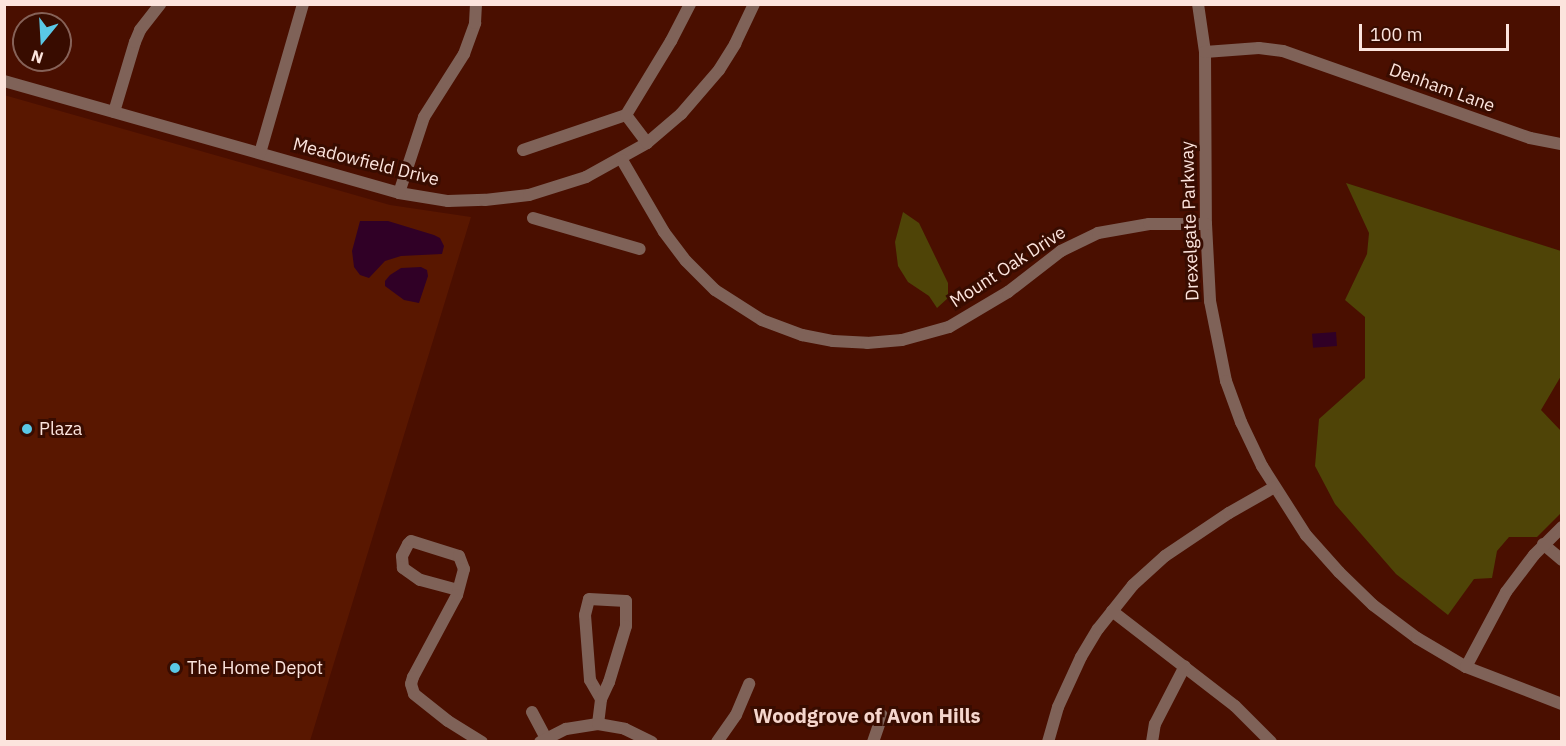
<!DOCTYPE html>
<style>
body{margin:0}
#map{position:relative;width:1566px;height:746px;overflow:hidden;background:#4a0f00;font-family:"IBM Plex Sans",sans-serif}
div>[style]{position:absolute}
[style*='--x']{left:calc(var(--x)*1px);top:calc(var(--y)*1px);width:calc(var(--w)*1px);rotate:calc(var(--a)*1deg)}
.built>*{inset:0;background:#591700}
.green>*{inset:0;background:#4f4407}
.water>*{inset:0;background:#300026;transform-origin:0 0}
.street>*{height:12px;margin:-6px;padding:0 6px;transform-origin:6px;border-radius:6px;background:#7f6258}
.dots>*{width:16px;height:16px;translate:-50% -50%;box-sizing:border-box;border:3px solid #380c00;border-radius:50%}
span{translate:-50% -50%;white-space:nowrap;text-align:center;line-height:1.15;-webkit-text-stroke:6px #380c00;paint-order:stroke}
.street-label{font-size:18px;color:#fce4dd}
.poi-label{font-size:18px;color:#fce4dd}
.left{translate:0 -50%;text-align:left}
.neighbourhood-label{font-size:20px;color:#f5d6cd;font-weight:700}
.frame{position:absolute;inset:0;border:6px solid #fce4dd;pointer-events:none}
.north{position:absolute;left:12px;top:12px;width:60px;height:60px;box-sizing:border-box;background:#380c00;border:2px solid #866258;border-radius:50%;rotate:198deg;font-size:16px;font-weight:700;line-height:24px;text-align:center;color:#fce4dd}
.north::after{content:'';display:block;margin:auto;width:21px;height:27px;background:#5ac8e6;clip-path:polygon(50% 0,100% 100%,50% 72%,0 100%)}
.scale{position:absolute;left:1359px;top:24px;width:150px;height:27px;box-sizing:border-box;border:3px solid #fce4dd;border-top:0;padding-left:8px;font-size:18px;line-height:21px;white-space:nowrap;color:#fce4dd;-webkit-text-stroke:4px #380c00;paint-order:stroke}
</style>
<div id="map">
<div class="built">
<div style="clip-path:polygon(4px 95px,390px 205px,471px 217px,310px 741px,5px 741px)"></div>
</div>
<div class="green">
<div style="clip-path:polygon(1346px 183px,1561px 251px,1561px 376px,1541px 410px,1561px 431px,1561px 513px,1537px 537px,1509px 537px,1497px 551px,1492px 578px,1474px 579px,1448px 615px,1396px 574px,1335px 504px,1315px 466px,1319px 419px,1365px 378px,1365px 317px,1345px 300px,1367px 254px,1369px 233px)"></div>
<div style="clip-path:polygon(903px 212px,919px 223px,948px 283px,948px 298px,937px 308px,929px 296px,908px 282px,898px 266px,895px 242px)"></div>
</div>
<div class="water">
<div style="clip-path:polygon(360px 221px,388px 221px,434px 235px,440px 238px,444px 246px,442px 254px,401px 256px,385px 261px,369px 278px,360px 275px,354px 267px,352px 251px)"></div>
<div style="clip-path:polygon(421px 267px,427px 270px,428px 276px,419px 303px,404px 300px,385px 286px,385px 281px,390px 275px,401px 268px)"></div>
<div style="left:1336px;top:332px;width:14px;height:24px;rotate:86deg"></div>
</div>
<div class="street">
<div style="--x:1198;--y:4;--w:49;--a:81.7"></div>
<div style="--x:1205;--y:52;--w:172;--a:89.7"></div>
<div style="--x:1206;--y:224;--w:77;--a:87"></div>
<div style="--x:1210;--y:301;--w:82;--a:78.7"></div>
<div style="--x:1226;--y:381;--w:44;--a:69.9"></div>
<div style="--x:1241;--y:422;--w:49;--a:64.5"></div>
<div style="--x:1262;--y:466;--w:82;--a:57.5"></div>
<div style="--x:1306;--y:535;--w:50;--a:48.3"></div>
<div style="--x:1339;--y:572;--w:47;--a:44.1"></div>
<div style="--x:1373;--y:605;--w:55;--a:36.9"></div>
<div style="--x:1417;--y:638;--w:57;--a:30.6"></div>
<div style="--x:1466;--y:667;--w:103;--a:21.1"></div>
<div style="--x:1205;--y:52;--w:54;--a:-4.2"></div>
<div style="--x:1259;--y:48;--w:24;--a:7"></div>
<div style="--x:1283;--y:51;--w:262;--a:19.4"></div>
<div style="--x:1530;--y:138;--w:33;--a:11"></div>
<div style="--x:4;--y:81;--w:411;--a:15.8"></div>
<div style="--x:399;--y:193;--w:50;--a:9.3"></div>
<div style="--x:448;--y:201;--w:37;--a:-2"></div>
<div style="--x:485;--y:200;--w:44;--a:-6.5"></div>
<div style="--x:529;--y:195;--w:60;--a:-17.5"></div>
<div style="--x:586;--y:177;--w:70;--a:-29.1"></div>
<div style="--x:647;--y:143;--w:45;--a:-40.5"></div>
<div style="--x:681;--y:114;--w:58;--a:-49.2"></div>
<div style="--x:719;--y:70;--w:31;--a:-58"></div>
<div style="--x:735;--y:44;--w:44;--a:-64.6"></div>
<div style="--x:114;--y:112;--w:73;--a:-73.3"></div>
<div style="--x:135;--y:42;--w:13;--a:-67"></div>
<div style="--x:140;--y:30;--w:33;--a:-52"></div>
<div style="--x:626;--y:115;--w:35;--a:53"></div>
<div style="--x:523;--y:150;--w:109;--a:-18.8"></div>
<div style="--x:626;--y:115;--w:87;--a:-58.7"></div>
<div style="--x:671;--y:41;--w:42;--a:-62.8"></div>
<div style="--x:260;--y:153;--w:155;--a:-73.9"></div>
<div style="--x:622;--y:160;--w:83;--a:59.7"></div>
<div style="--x:664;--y:232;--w:36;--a:53"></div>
<div style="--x:686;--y:261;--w:41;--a:45"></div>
<div style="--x:715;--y:290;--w:56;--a:32.6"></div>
<div style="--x:762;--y:320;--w:43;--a:20.6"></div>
<div style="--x:802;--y:335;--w:32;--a:11"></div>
<div style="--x:833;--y:341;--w:34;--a:3"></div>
<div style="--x:867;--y:343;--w:35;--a:-5"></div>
<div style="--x:902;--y:340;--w:49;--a:-15.5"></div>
<div style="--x:949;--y:327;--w:69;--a:-30.7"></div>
<div style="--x:1008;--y:292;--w:67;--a:-37.7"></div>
<div style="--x:1061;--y:251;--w:41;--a:-25.9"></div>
<div style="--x:1098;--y:233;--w:52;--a:-10"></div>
<div style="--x:1149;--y:224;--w:57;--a:0"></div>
<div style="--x:399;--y:193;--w:80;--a:-71.8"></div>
<div style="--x:424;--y:117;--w:75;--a:-57.6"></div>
<div style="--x:464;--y:54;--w:33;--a:-70"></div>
<div style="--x:475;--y:23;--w:19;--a:-87"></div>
<div style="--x:533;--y:218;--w:111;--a:16.2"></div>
<div style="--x:1543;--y:544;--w:25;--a:40"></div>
<div style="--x:458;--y:590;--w:39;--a:-165"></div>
<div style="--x:420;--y:580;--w:21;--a:-145"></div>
<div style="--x:403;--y:568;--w:12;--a:-95"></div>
<div style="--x:402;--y:556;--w:13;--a:-63"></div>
<div style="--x:408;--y:544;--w:4;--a:-45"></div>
<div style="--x:411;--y:541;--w:50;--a:17.4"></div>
<div style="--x:459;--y:556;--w:14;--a:69"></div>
<div style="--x:464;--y:569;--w:27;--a:105"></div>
<div style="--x:457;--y:595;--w:93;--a:118.2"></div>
<div style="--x:413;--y:677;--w:7;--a:106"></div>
<div style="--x:411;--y:684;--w:10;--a:73"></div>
<div style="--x:414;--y:694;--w:43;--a:38.5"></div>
<div style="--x:448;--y:721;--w:40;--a:32"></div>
<div style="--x:1112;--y:611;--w:155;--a:37.7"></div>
<div style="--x:1235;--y:706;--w:51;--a:45"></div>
<div style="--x:1466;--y:667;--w:85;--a:-61.9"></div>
<div style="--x:1506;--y:592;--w:46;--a:-52.9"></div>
<div style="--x:1534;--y:555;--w:40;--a:-45"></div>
<div style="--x:532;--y:712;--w:30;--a:62"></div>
<div style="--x:598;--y:724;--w:25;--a:-83"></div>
<div style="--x:601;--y:699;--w:22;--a:-120"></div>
<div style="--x:590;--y:680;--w:65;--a:-94.4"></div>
<div style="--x:585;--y:615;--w:16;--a:-76"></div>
<div style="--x:589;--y:599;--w:37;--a:3"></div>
<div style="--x:626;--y:601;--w:25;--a:90"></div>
<div style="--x:626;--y:626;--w:59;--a:106.9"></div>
<div style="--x:609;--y:682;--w:19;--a:115"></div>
<div style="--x:540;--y:742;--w:29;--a:-27"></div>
<div style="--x:566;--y:729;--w:32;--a:-9"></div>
<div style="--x:598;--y:724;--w:27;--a:10"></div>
<div style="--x:625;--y:729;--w:30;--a:26"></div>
<div style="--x:717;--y:742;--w:33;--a:-55"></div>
<div style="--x:736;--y:715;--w:34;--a:-67"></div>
<div style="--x:873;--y:742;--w:28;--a:-71"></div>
<div style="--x:1048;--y:742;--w:36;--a:-74"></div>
<div style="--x:1058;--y:707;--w:55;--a:-65.3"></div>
<div style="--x:1081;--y:657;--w:33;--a:-59"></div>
<div style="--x:1098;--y:629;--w:56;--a:-51.5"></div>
<div style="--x:1133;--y:585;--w:43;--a:-42.2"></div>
<div style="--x:1165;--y:556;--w:77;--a:-33.9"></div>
<div style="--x:1229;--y:513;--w:51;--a:-29.6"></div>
<div style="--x:1152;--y:742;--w:18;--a:-81"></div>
<div style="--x:1155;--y:724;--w:65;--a:-62.7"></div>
</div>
<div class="dots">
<div style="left:27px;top:429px;background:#5ac8e6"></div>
<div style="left:175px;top:668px;background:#5ac8e6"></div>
</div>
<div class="street-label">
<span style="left:1442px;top:88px;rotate:20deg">Denham Lane</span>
<span style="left:366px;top:162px;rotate:14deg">Meadowfield Drive</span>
<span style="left:1190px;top:221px;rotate:-92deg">Drexelgate Parkway</span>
<span style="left:1008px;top:267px;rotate:-33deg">Mount Oak Drive</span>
</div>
<div class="poi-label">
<span class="left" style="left:39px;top:429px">Plaza</span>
<span class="left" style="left:187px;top:668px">The Home Depot</span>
</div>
<div class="neighbourhood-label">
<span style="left:867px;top:715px">Woodgrove of Avon Hills</span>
</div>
<div class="frame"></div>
<div class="north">N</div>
<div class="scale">100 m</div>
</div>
